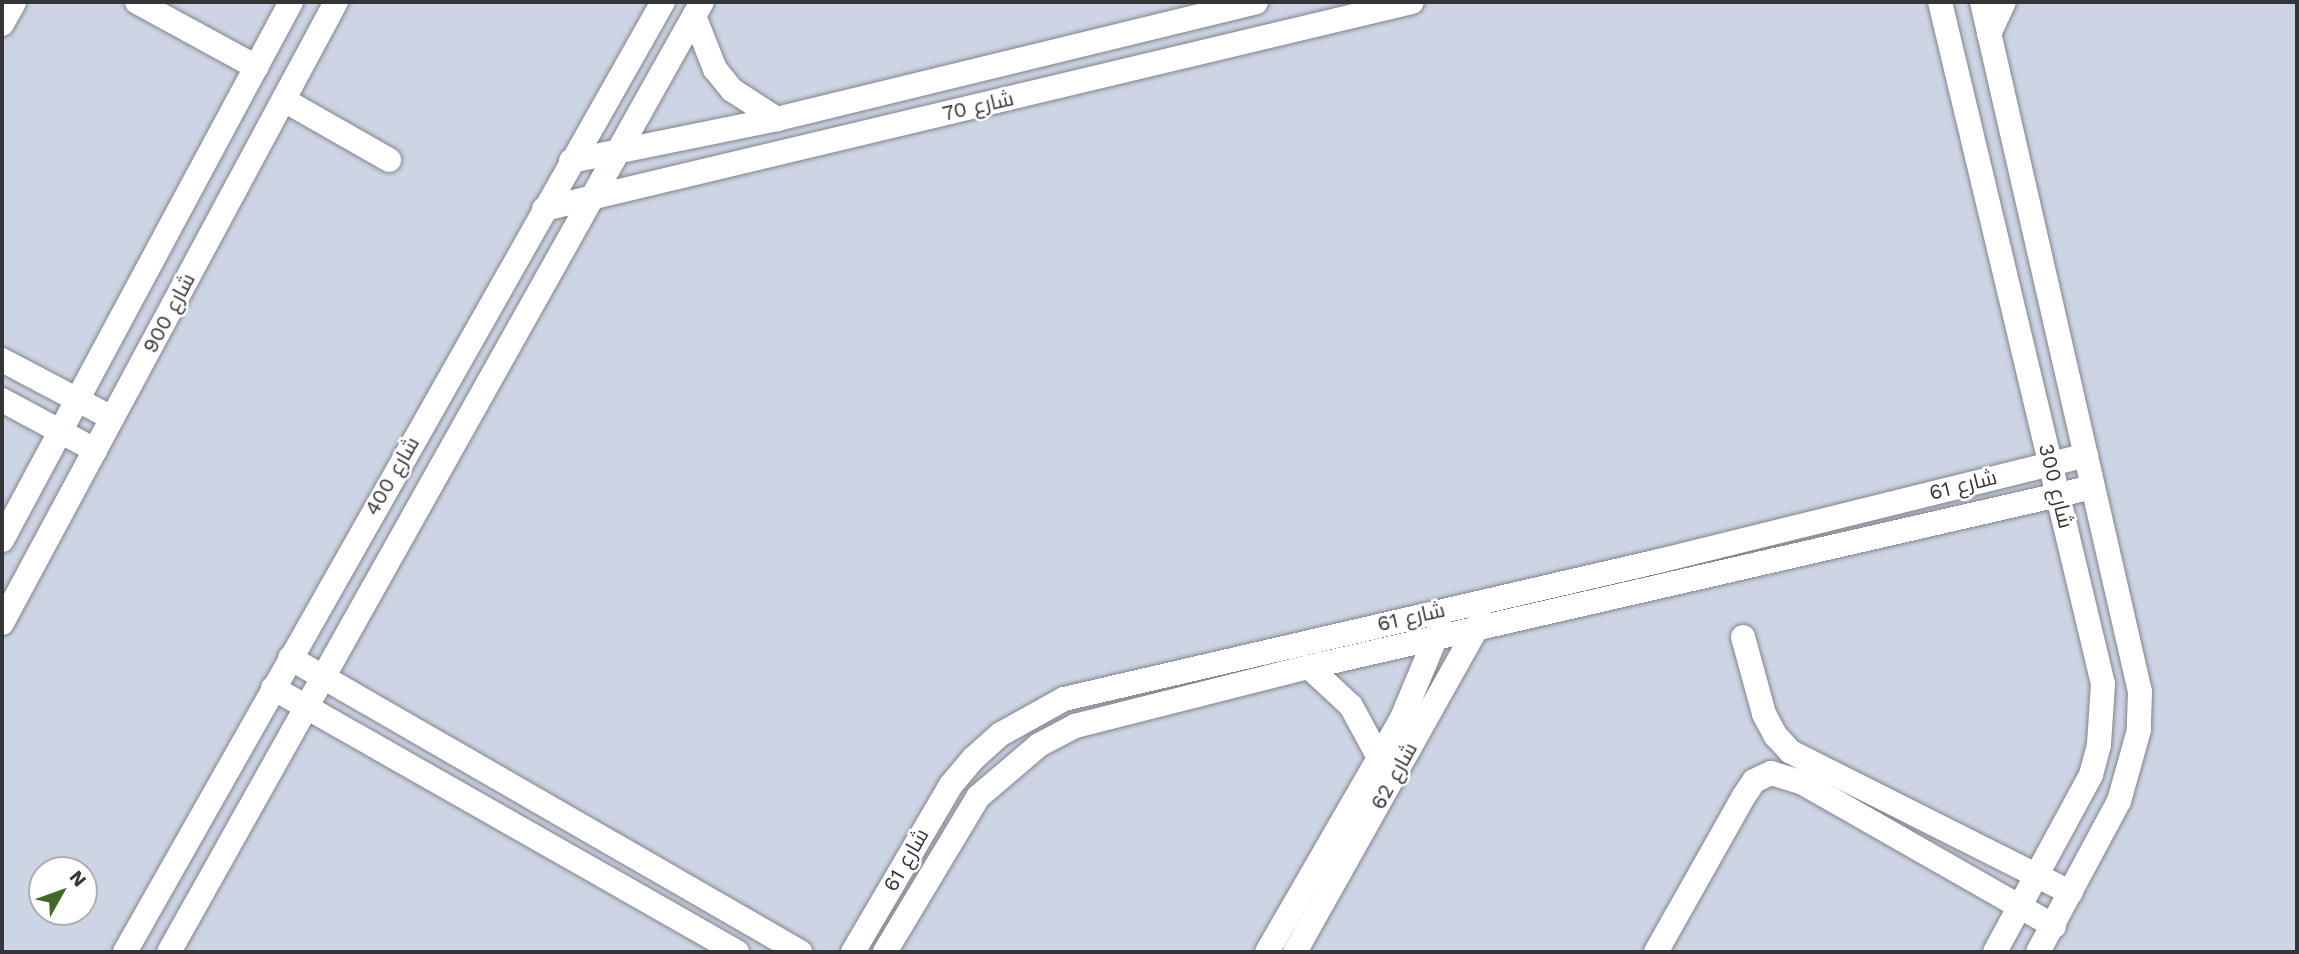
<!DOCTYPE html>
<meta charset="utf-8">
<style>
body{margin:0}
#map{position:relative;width:2299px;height:954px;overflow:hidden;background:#dbdfe9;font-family:"Work Sans",Cairo,sans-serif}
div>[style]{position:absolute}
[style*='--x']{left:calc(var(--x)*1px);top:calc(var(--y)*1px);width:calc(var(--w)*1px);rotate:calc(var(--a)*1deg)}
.built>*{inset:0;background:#cdd4e4}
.roads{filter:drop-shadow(0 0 2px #80848d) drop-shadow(0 0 2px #80848d)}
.minor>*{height:24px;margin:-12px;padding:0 12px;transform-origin:12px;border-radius:12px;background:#fff}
span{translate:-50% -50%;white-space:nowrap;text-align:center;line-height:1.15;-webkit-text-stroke:5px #fff;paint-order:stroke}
.street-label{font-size:21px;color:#343539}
.frame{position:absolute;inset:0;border:4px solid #343539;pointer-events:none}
.north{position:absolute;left:28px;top:856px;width:70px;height:70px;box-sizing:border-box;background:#fff;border:2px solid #aeaeb0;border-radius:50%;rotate:50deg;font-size:19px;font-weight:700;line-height:28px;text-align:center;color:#343539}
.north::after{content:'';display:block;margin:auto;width:24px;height:32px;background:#3e6926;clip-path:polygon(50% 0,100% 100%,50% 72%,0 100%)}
</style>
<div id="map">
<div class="built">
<div style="clip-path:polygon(evenodd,2px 2px,2297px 2px,2297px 952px,2px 952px,2px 2px,42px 870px,84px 870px,84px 912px,42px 912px,42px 870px)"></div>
</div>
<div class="roads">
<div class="minor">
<div style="--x:137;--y:2;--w:136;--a:28.6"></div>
<div style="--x:1940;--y:2;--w:701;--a:76.56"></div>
<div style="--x:2103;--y:684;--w:61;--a:93.8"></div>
<div style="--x:2099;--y:745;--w:31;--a:105"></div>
<div style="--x:2091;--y:775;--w:201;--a:118.5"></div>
<div style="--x:1982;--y:2;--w:708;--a:77.1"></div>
<div style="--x:2140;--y:692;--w:38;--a:92"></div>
<div style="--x:2139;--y:730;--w:74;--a:105.7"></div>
<div style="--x:2119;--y:801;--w:171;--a:118.2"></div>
<div style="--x:694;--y:16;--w:57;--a:68.4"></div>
<div style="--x:715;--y:69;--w:27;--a:51"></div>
<div style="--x:732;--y:90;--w:54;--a:32.8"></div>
<div style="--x:2;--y:24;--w:25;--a:-61"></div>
<div style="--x:1989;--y:34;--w:35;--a:-65"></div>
<div style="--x:284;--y:100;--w:121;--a:29.7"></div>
<div style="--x:571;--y:161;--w:210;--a:-11.5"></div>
<div style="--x:777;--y:119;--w:493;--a:-13.7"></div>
<div style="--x:544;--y:209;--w:892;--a:-13.41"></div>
<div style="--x:2;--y:360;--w:124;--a:27.8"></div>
<div style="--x:2;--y:400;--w:106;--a:28.3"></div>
<div style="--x:2;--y:540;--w:611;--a:-61.76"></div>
<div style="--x:2;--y:623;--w:705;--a:-61.73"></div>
<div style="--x:1743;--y:637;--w:80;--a:74.7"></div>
<div style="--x:1764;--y:714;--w:24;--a:62"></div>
<div style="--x:1775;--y:735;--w:23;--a:47"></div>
<div style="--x:1791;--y:752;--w:313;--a:26.7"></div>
<div style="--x:290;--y:658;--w:589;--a:29.96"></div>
<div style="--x:1309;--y:667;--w:57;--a:42.9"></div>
<div style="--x:1351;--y:706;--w:57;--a:61.6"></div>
<div style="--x:273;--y:688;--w:534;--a:29.64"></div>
<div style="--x:125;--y:952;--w:1092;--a:-60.48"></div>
<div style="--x:169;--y:952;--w:1089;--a:-60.71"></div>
<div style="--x:853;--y:952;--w:194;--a:-59.6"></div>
<div style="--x:951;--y:785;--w:35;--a:-50"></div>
<div style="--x:974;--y:758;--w:36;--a:-42"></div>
<div style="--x:1001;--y:734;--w:72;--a:-29.1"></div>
<div style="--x:1064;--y:699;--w:611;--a:-13.06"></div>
<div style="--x:1659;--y:561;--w:440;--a:-13.9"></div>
<div style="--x:885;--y:952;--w:181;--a:-59"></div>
<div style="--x:978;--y:797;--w:80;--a:-40.4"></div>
<div style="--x:1039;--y:745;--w:41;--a:-27.8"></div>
<div style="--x:1075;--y:726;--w:241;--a:-14.2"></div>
<div style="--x:1309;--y:667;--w:804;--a:-12.93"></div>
<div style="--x:1267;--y:952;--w:270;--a:-60"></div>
<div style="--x:1402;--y:718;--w:99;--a:-67.3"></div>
<div style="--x:1295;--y:952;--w:381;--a:-60.7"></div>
<div style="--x:1656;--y:952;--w:179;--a:-60.6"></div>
<div style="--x:1744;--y:796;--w:18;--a:-56"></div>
<div style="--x:1754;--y:781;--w:19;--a:-25"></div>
<div style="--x:1771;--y:773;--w:34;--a:17"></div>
<div style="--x:1803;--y:783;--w:289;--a:29.7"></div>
</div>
</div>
<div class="street-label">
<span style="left:978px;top:106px;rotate:-13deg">شارع 70</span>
<span style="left:169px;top:313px;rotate:-62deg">شارع 900</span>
<span style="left:392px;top:476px;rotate:-60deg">شارع 400</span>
<span style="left:1963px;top:485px;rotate:-14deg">شارع 61</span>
<span style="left:2056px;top:486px;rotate:76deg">شارع 300</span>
<span style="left:1411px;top:617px;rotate:-13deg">شارع 61</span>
<span style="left:1394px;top:776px;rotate:-61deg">شارع 62</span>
<span style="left:906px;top:860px;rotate:-60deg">شارع 61</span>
</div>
<div class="frame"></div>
<div class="north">N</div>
</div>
